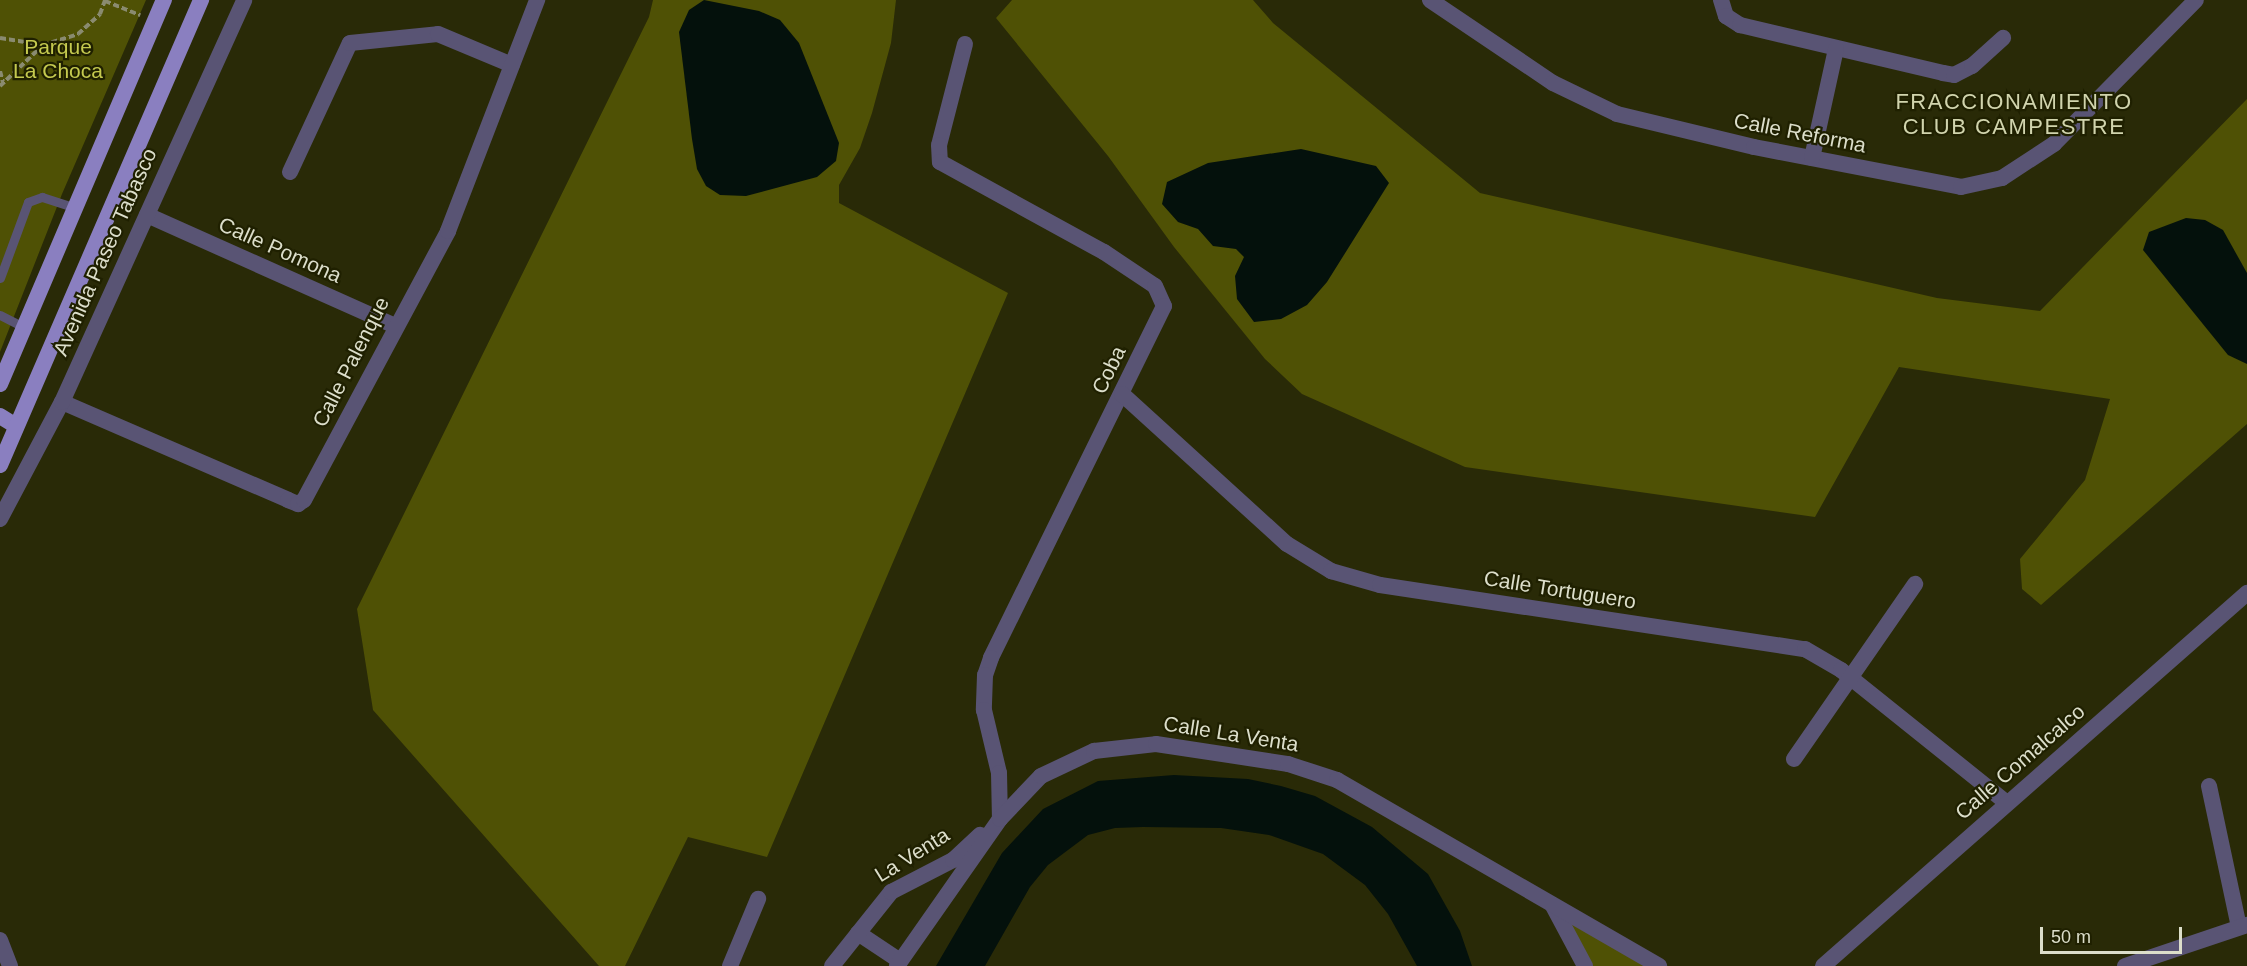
<!DOCTYPE html>
<style>
body{margin:0}
#map{position:relative;width:2247px;height:966px;overflow:hidden;background:#292a07;font-family:Arial,sans-serif}
div>[style]{position:absolute}
[style*='--x']{left:calc(var(--x)*1px);top:calc(var(--y)*1px);width:calc(var(--w)*1px);rotate:calc(var(--a)*1deg)}
.green>*{inset:0;background:#4f5105}
.water>*{inset:0;background:#04110c}
.path>*{height:4px;margin-top:-2px;transform-origin:0;background:repeating-linear-gradient(90deg,#8a8b70 0 6px,transparent 0 9px)}
.service>*{height:9px;margin:-4.5px;padding:0 4.5px;transform-origin:4.5px;border-radius:4.5px;background:#595474}
.minor>*{height:16px;margin:-8px;padding:0 8px;transform-origin:8px;border-radius:8px;background:#595474}
.tertiary>*{height:16px;margin:-8px;padding:0 8px;transform-origin:8px;border-radius:8px;background:#595474}
.primary>*{height:16px;margin:-8px;padding:0 8px;transform-origin:8px;border-radius:8px;background:#8a7fc0}
span{translate:-50% -50%;white-space:nowrap;text-align:center;line-height:1.15;-webkit-text-stroke:4.5px #1f2000;paint-order:stroke}
.park-label{font-size:21px;color:#c5ca4f}
.street-label{font-size:21px;color:#dcdeca}
.neighbourhood-label{font-size:22px;color:#d1d4ad;letter-spacing:1.5px}
.scale{position:absolute;left:2040px;top:927px;width:142px;height:27px;box-sizing:border-box;border:3px solid #dcdeca;border-top:0;padding-left:8px;font-size:18px;line-height:21px;white-space:nowrap;color:#dcdeca;-webkit-text-stroke:4px #1f2000;paint-order:stroke}
</style>
<div id="map">
<div class="green">
<div style="clip-path:polygon(0 0,146px 0,62px 194px,0 352px)"></div>
<div style="clip-path:polygon(653px 0,896px 0,891px 43px,872px 113px,860px 148px,839px 185px,839px 203px,1008px 293px,767px 857px,688px 837px,625px 966px,599px 966px,373px 710px,357px 609px,649px 17px)"></div>
<div style="clip-path:polygon(1012px 0,1253px 0,1273px 23px,1480px 193px,1937px 298px,2040px 311px,2247px 99px,2247px 424px,2041px 605px,2022px 589px,2020px 559px,2085px 480px,2110px 399px,1899px 367px,1815px 517px,1465px 467px,1302px 394px,1265px 359px,1174px 247px,1108px 156px,996px 18px)"></div>
<div style="clip-path:polygon(1553px 905px,1659px 966px,1585px 966px)"></div>
</div>
<div class="water">
<div style="clip-path:polygon(704px 0,759px 11px,780px 20px,799px 43px,839px 143px,836px 161px,817px 177px,746px 196px,720px 195px,706px 186px,697px 169px,692px 139px,679px 32px,689px 10px)"></div>
<div style="clip-path:polygon(1301px 149px,1376px 166px,1389px 183px,1327px 282px,1307px 305px,1281px 319px,1254px 322px,1237px 299px,1235px 276px,1244px 257px,1236px 249px,1213px 246px,1198px 229px,1178px 222px,1162px 204px,1167px 182px,1208px 163px)"></div>
<div style="clip-path:polygon(2186px 218px,2205px 220px,2223px 230px,2247px 273px,2247px 364px,2228px 355px,2143px 250px,2149px 232px)"></div>
<div style="clip-path:polygon(1174px 775px,1248px 779px,1281px 786px,1315px 796px,1372px 827px,1428px 874px,1460px 931px,1472px 966px,1417px 966px,1388px 914px,1365px 885px,1323px 854px,1269px 835px,1221px 828px,1143px 827px,1115px 828px,1088px 835px,1048px 865px,1030px 887px,985px 966px,936px 966px,1002px 853px,1043px 809px,1098px 781px)"></div>
</div>
<div class="path">
<div style="--x:105;--y:1;--w:38;--a:22"></div>
<div style="--x:0;--y:38;--w:44;--a:9.2"></div>
<div style="--x:0;--y:71;--w:11;--a:75"></div>
<div style="--x:0;--y:86;--w:59;--a:-43.6"></div>
<div style="--x:43;--y:45;--w:37;--a:-17"></div>
<div style="--x:78;--y:34;--w:30;--a:-42"></div>
<div style="--x:100;--y:14;--w:15;--a:-70"></div>
</div>
<div class="service">
<div style="--x:0;--y:278;--w:81;--a:-69.8"></div>
<div style="--x:28;--y:202;--w:15;--a:-20"></div>
<div style="--x:42;--y:197;--w:35;--a:18"></div>
<div style="--x:0;--y:315;--w:27;--a:27"></div>
</div>
<div class="minor">
<div style="--x:1430;--y:0;--w:148;--a:34"></div>
<div style="--x:1553;--y:83;--w:71;--a:25.8"></div>
<div style="--x:1617;--y:114;--w:141;--a:13.5"></div>
<div style="--x:1754;--y:147;--w:211;--a:10.9"></div>
<div style="--x:1961;--y:187;--w:42;--a:-12.4"></div>
<div style="--x:2002;--y:178;--w:62;--a:-33.2"></div>
<div style="--x:2054;--y:144;--w:202;--a:-45.4"></div>
<div style="--x:1721;--y:0;--w:17;--a:73"></div>
<div style="--x:1726;--y:16;--w:17;--a:33"></div>
<div style="--x:1740;--y:25;--w:209;--a:13.3"></div>
<div style="--x:1943;--y:73;--w:11;--a:10"></div>
<div style="--x:1954;--y:75;--w:20;--a:-27"></div>
<div style="--x:1972;--y:66;--w:42;--a:-42.1"></div>
<div style="--x:965;--y:44;--w:104;--a:104.4"></div>
<div style="--x:939;--y:145;--w:17;--a:87"></div>
<div style="--x:940;--y:162;--w:187;--a:28.8"></div>
<div style="--x:1104;--y:252;--w:61;--a:33.7"></div>
<div style="--x:1155;--y:286;--w:22;--a:66"></div>
<div style="--x:1164;--y:306;--w:392;--a:116.2"></div>
<div style="--x:991;--y:658;--w:18;--a:109"></div>
<div style="--x:985;--y:675;--w:35;--a:92"></div>
<div style="--x:984;--y:710;--w:65;--a:76.6"></div>
<div style="--x:999;--y:773;--w:46;--a:88.8"></div>
<div style="--x:1812;--y:158;--w:112;--a:-77.6"></div>
<div style="--x:290;--y:172;--w:142;--a:-65.1"></div>
<div style="--x:350;--y:43;--w:88;--a:-5.8"></div>
<div style="--x:438;--y:34;--w:80;--a:22.7"></div>
<div style="--x:147;--y:215;--w:272;--a:24.1"></div>
<div style="--x:1122;--y:394;--w:223;--a:42.3"></div>
<div style="--x:1287;--y:544;--w:52;--a:31.5"></div>
<div style="--x:1331;--y:571;--w:51;--a:15.9"></div>
<div style="--x:1380;--y:585;--w:430;--a:8.6"></div>
<div style="--x:1805;--y:649;--w:42;--a:30.3"></div>
<div style="--x:1841;--y:670;--w:211;--a:38.7"></div>
<div style="--x:62;--y:402;--w:246;--a:23.4"></div>
<div style="--x:288;--y:500;--w:11;--a:22"></div>
<div style="--x:298;--y:504;--w:7;--a:-34"></div>
<div style="--x:304;--y:500;--w:305;--a:-61.8"></div>
<div style="--x:448;--y:231;--w:248;--a:-68.9"></div>
<div style="--x:1794;--y:759;--w:213;--a:-55.3"></div>
<div style="--x:2209;--y:786;--w:144;--a:78"></div>
<div style="--x:1553;--y:906;--w:68;--a:61.9"></div>
<div style="--x:858;--y:933;--w:50;--a:33.7"></div>
<div style="--x:0;--y:940;--w:28;--a:69"></div>
<div style="--x:730;--y:966;--w:73;--a:-67.3"></div>
<div style="--x:832;--y:966;--w:95;--a:-51.4"></div>
<div style="--x:891;--y:892;--w:70;--a:-27.3"></div>
<div style="--x:953;--y:860;--w:37;--a:-43"></div>
<div style="--x:897;--y:966;--w:179;--a:-55"></div>
<div style="--x:1000;--y:819;--w:59;--a:-46.4"></div>
<div style="--x:1041;--y:776;--w:59;--a:-25.3"></div>
<div style="--x:1094;--y:751;--w:62;--a:-6.4"></div>
<div style="--x:1156;--y:744;--w:134;--a:8.6"></div>
<div style="--x:1288;--y:764;--w:52;--a:18.1"></div>
<div style="--x:1337;--y:780;--w:372;--a:30"></div>
<div style="--x:1823;--y:966;--w:565;--a:-41.34"></div>
<div style="--x:2125;--y:966;--w:129;--a:-18.6"></div>
</div>
<div class="tertiary">
<div style="--x:0;--y:519;--w:132;--a:-62.1"></div>
<div style="--x:62;--y:402;--w:441;--a:-65.6"></div>
</div>
<div class="primary">
<div style="--x:0;--y:384;--w:418;--a:-66.9"></div>
<div style="--x:0;--y:416;--w:19;--a:32"></div>
<div style="--x:0;--y:465;--w:507;--a:-66.62"></div>
</div>
<div class="park-label">
<span style="left:58px;top:59px">Parque<br>La Choca</span>
</div>
<div class="street-label">
<span style="left:1800px;top:133px;rotate:11deg">Calle Reforma</span>
<span style="left:280px;top:250px;rotate:24deg">Calle Pomona</span>
<span style="left:105px;top:252px;rotate:-66deg">Avenida Paseo Tabasco</span>
<span style="left:351px;top:362px;rotate:-63deg">Calle Palenque</span>
<span style="left:1109px;top:370px;rotate:-64deg">Coba</span>
<span style="left:1560px;top:590px;rotate:9deg">Calle Tortuguero</span>
<span style="left:1231px;top:734px;rotate:9deg">Calle La Venta</span>
<span style="left:2020px;top:762px;rotate:-41deg">Calle Comalcalco</span>
<span style="left:912px;top:855px;rotate:-32deg">La Venta</span>
</div>
<div class="neighbourhood-label">
<span style="left:2014px;top:114px">FRACCIONAMIENTO<br>CLUB CAMPESTRE</span>
</div>
<div class="scale">50 m</div>
</div>
